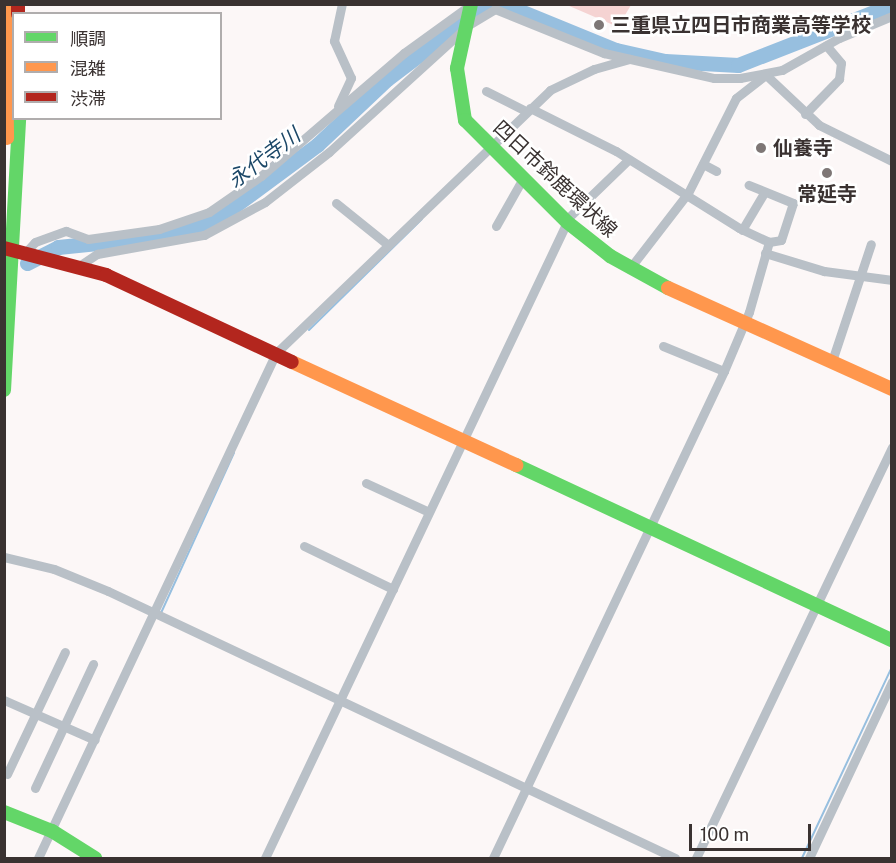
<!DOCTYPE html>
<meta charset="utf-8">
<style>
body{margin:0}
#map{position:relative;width:896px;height:863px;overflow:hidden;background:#fcf7f7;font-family:"Public Sans","Noto Sans JP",sans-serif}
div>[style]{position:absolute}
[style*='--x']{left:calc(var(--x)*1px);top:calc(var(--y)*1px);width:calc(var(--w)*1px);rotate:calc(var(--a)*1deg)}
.green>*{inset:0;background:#f5d3d2}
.stream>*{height:2px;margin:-1px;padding:0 1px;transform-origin:1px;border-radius:1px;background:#97bfdf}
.river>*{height:15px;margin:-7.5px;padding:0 7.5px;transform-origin:7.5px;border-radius:7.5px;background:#97bfdf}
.street>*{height:9px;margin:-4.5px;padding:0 4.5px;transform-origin:4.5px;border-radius:4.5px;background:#b9c0c7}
.fast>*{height:14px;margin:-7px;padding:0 7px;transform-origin:7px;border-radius:7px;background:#63d668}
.slow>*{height:14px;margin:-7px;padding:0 7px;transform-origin:7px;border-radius:7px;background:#ff974d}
.jam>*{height:14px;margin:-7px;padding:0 7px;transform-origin:7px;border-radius:7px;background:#b3261e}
.dots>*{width:16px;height:16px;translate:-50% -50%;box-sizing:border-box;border:3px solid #fff;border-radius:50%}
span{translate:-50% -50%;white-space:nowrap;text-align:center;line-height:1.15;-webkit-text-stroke:5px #fff;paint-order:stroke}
.poi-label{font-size:20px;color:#3a3231;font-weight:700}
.left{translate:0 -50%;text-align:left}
.street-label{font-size:20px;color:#3a3231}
.water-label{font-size:21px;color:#1c4868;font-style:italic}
.frame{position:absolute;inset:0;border:6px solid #3a3231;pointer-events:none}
.legend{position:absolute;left:12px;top:12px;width:210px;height:108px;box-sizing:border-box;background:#fff;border:2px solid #b0adad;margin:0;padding:8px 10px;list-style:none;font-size:18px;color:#3a3231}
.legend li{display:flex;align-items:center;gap:12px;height:30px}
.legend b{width:30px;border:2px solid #b0adad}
.scale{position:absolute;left:689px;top:824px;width:122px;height:27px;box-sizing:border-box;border:3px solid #3a3231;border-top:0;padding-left:8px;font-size:18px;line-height:21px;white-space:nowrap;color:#3a3231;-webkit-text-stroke:4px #fff;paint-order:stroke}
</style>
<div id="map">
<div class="green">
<div style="clip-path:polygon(567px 5px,631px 5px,618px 27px)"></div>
</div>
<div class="stream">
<div style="--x:309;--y:330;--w:158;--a:-44.5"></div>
<div style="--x:161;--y:613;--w:176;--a:-65.5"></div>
<div style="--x:802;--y:858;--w:211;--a:-64.8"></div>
</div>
<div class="river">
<div style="--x:503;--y:4;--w:122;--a:22.2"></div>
<div style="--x:616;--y:50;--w:50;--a:12.7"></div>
<div style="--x:665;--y:61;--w:73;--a:3.1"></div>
<div style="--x:738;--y:65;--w:165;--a:-21.3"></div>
<div style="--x:27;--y:263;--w:35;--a:-27"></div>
<div style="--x:58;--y:247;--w:109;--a:-5.8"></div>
<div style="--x:166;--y:236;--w:55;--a:-19.1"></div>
<div style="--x:218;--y:218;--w:123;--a:-36.4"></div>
<div style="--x:317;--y:145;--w:96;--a:-43.3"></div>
<div style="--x:387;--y:79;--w:124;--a:-37.1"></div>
</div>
<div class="street">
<div style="--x:467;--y:26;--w:33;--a:-31"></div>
<div style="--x:495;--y:9;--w:118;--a:22"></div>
<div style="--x:604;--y:53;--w:113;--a:12.8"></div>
<div style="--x:714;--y:78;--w:26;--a:0"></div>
<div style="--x:740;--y:78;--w:43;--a:-10.8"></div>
<div style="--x:782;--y:70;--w:65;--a:-29.3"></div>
<div style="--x:839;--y:38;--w:57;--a:-22.5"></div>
<div style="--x:766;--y:75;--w:73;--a:43.3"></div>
<div style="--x:819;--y:125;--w:81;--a:26.3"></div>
<div style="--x:486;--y:91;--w:45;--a:26.6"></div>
<div style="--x:338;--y:106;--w:31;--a:-65"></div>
<div style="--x:351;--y:78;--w:41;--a:-114.7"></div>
<div style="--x:334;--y:41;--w:38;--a:-78"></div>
<div style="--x:530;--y:108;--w:96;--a:26.6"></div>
<div style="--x:616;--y:151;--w:145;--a:32"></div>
<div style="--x:739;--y:228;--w:33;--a:25"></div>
<div style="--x:769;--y:242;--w:12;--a:-9"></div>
<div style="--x:781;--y:240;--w:39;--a:-72"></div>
<div style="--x:793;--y:203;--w:48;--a:-157.8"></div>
<div style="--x:805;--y:114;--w:49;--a:-45.8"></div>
<div style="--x:839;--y:79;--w:16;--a:-83"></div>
<div style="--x:841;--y:63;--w:23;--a:-130"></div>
<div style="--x:703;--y:164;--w:15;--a:28"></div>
<div style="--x:336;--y:203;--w:67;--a:38.9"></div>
<div style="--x:566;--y:220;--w:86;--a:-44.1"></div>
<div style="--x:496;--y:226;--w:53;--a:-60.5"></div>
<div style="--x:742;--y:230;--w:43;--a:-59.3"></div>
<div style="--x:26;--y:252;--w:13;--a:-48"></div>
<div style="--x:35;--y:242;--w:33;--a:-20"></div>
<div style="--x:66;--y:231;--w:23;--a:20"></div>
<div style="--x:88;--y:239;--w:72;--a:-8"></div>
<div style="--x:159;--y:229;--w:53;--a:-18.8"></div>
<div style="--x:209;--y:212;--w:63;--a:-34.7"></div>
<div style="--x:261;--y:176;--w:189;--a:-40.7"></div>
<div style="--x:404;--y:53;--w:82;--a:-36"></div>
<div style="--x:765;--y:253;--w:62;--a:17"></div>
<div style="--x:824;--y:271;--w:69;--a:7.5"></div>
<div style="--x:79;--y:266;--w:22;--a:-34"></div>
<div style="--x:97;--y:254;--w:109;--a:-10.1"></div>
<div style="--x:204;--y:235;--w:69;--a:-28.4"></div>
<div style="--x:265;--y:202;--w:81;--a:-38"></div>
<div style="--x:329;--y:152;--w:183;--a:-42.3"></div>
<div style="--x:630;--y:268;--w:95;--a:-52.3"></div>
<div style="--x:688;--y:193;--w:106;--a:-63.2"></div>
<div style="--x:736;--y:98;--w:36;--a:-38"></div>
<div style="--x:663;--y:346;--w:66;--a:22.3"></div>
<div style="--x:832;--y:361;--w:123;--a:-71.6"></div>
<div style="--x:366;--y:483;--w:69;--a:24.7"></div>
<div style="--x:304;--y:546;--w:99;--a:25.8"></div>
<div style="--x:4;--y:557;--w:51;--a:13.5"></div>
<div style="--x:54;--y:569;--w:58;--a:22.2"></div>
<div style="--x:108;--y:591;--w:627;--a:25.22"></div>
<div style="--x:4;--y:700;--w:99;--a:23.7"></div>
<div style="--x:7;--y:774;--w:135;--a:-64.6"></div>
<div style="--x:35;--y:788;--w:137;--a:-64.9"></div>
<div style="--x:38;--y:858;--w:558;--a:-64.77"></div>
<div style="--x:276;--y:353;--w:380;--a:-43.8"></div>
<div style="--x:550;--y:90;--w:49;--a:-25.5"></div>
<div style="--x:594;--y:69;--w:37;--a:-16"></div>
<div style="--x:265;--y:858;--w:704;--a:-64.6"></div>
<div style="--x:493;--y:858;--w:539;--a:-64.62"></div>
<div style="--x:724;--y:371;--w:64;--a:-67"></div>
<div style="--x:749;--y:312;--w:73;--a:-74.1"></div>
<div style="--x:696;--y:858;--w:455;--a:-64.5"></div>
<div style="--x:809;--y:858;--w:195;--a:-64.8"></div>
</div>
<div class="fast">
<div style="--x:471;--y:4;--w:66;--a:102.3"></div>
<div style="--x:457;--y:68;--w:53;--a:81.3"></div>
<div style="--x:465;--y:120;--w:144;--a:45"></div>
<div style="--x:567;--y:222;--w:55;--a:38.3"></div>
<div style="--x:610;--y:256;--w:66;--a:28.9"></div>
<div style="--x:4;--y:390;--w:272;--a:-86.8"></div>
<div style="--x:516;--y:465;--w:415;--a:25"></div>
<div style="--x:4;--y:812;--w:52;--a:21.6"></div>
<div style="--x:52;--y:831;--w:51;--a:32.1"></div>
</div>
<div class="slow">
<div style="--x:5;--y:4;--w:134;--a:89.1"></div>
<div style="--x:668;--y:288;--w:246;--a:24.3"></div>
<div style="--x:292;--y:362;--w:247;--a:24.7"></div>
</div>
<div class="jam">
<div style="--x:18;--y:4;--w:10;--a:90"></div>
<div style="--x:4;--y:248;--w:106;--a:14.8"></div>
<div style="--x:106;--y:275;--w:205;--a:25.1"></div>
</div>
<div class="dots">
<div style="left:599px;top:25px;background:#7e7776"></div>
<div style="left:761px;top:148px;background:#7e7776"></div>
<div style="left:827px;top:173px;background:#7e7776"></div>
</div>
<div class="poi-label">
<span class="left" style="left:611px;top:25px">三重県立四日市商業高等学校</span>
<span class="left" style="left:773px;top:148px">仙養寺</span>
<span style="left:827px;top:194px">常延寺</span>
</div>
<div class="street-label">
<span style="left:555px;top:179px;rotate:43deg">四日市鈴鹿環状線</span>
</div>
<div class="water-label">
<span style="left:264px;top:158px;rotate:-37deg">永代寺川</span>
</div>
<div class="frame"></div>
<ul class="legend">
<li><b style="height:8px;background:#63d668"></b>順調</li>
<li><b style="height:8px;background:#ff974d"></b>混雑</li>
<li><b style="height:8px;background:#b3261e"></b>渋滞</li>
</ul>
<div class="scale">100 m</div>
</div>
